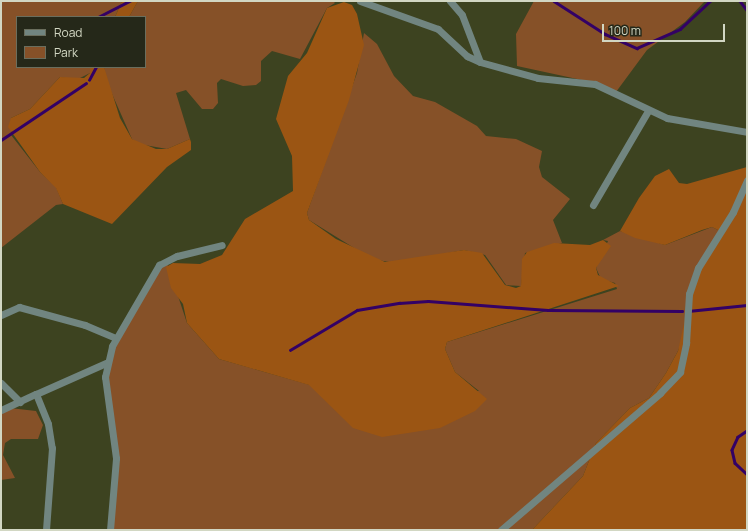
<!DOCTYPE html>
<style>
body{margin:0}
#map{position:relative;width:748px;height:531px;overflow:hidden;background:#3d4320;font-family:Manrope,sans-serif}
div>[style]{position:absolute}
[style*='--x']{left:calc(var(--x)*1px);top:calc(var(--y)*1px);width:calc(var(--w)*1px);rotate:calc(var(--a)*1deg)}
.green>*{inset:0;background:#865128}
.forest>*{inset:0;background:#9b5513}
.stream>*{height:2.5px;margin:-1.25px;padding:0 1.25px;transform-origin:1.25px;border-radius:1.25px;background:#330165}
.street>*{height:7px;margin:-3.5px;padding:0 3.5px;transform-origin:3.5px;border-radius:3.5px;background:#718580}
span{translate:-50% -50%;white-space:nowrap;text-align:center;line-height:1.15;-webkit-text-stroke:3.5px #252819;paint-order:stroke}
.frame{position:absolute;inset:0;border:2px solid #d2d7c3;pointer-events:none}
.legend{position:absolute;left:16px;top:16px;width:130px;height:52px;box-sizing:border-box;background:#252819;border:1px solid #6a6e5d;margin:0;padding:5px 7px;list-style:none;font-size:12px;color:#d2d7c3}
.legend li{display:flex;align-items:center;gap:8px;height:20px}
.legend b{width:20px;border:1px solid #6a6e5d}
.scale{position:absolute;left:602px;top:24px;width:123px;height:18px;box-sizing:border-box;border:2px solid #d2d7c3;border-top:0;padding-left:5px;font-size:12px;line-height:14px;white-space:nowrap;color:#d2d7c3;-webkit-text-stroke:3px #252819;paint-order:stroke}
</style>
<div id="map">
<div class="green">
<div style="clip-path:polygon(1px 1px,122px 1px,115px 17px,17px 17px,17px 67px,90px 67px,90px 73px,76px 80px,60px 77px,30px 109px,11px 118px,11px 135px,40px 172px,56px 187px,63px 204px,56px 205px,1px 248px)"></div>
<div style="clip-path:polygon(138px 1px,333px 1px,335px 3px,327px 8px,300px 59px,272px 51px,261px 61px,261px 81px,256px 85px,243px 86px,221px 79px,217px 83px,218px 103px,213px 109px,202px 109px,186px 90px,176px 93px,190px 139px,167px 149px,139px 144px,132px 139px,105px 78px,104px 67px,145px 67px,145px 17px,129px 17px)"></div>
<div style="clip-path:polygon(534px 1px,705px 1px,685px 22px,647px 50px,616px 92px,591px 82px,517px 66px,516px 34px)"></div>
<div style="clip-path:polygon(364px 33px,377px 44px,394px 76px,413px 96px,435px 102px,477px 126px,486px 136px,516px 139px,542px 151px,539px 167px,542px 177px,570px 199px,553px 220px,562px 243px,525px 253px,521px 286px,506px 285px,485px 255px,464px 250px,395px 263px,372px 259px,309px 220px,307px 213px,357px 73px)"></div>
<div style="clip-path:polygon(712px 227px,720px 231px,678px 351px,666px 373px,649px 398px,630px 408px,596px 443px,583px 476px,532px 530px,113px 530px,118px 456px,107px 379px,114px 346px,156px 270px,167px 263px,187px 323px,219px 359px,310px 385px,479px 391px,455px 372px,445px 349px,447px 342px,617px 289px,615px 283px,601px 279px,596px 268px,608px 241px,603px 240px,620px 231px,665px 245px)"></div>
<div style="clip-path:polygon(1px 407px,36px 411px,43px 425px,38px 439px,11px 439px,5px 443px,3px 455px,15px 478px,1px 480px)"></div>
</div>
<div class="forest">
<div style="clip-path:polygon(122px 1px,138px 1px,129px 17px,115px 17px)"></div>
<div style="clip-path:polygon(344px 2px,352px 5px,357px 14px,364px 45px,349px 100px,307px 213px,309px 220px,336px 239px,385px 262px,464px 250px,482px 253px,505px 285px,516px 288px,521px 286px,522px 259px,527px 252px,554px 243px,590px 245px,603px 240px,611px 246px,596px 268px,598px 275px,619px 286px,447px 342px,445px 349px,455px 372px,487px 399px,475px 411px,440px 428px,382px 437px,353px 428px,309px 385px,219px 359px,187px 323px,183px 304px,171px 288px,166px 267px,173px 263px,200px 264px,222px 255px,245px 219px,293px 191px,292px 156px,276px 119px,288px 76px,307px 53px,327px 8px)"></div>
<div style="clip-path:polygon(90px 67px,104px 67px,120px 118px,132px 139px,156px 149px,167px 149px,190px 139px,191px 142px,191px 150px,167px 167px,112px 224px,63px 204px,56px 188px,40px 172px,8px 127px,11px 118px,30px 109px,60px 77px,84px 78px,90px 73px)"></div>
<div style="clip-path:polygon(747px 167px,747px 530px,532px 530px,583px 476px,596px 443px,630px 408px,649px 398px,666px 373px,678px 351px,694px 278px,720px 231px,712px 227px,702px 230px,665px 245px,635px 238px,620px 231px,639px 198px,655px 176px,669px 169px,679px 183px,687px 184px)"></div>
</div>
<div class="stream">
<div style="--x:554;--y:1;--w:61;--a:32.9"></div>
<div style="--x:605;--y:34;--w:35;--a:24"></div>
<div style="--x:637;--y:48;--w:47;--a:-23.8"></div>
<div style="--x:680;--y:29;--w:41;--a:-43"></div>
<div style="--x:740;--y:1;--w:11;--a:52"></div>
<div style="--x:98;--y:17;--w:36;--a:-27"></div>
<div style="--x:89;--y:80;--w:15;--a:-62"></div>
<div style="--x:1;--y:140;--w:102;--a:-33.8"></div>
<div style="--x:688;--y:311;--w:59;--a:-5.8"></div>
<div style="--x:290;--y:350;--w:78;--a:-30.8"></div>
<div style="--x:357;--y:310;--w:43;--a:-9.5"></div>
<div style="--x:399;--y:303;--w:29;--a:-4"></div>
<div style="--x:428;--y:301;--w:120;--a:4.3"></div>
<div style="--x:548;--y:310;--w:134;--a:0.4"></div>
<div style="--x:747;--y:431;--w:11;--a:146"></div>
<div style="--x:738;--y:437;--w:14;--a:115"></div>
<div style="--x:732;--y:450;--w:13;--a:77"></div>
<div style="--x:735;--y:463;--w:16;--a:43"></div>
</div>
<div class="street">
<div style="--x:360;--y:1;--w:83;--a:19.7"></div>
<div style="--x:438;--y:29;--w:40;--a:43"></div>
<div style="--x:467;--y:56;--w:14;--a:25"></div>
<div style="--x:480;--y:62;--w:60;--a:15.4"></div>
<div style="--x:538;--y:78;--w:57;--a:6"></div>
<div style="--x:595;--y:84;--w:80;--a:25.3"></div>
<div style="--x:667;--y:118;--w:81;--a:9.9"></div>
<div style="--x:450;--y:1;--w:18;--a:49"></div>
<div style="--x:462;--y:15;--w:50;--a:69"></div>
<div style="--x:593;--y:205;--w:109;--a:-59.7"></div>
<div style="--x:1;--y:315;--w:20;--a:-24"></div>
<div style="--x:19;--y:307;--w:68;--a:15.3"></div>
<div style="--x:85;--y:325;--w:33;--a:23"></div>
<div style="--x:1;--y:383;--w:27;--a:45"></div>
<div style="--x:36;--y:394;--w:77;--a:-23.9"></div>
<div style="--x:1;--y:410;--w:38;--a:-25"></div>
<div style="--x:36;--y:394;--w:32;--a:68"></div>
<div style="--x:48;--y:424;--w:24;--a:81"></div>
<div style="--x:52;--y:448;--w:82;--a:94.2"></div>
<div style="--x:110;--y:530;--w:72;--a:-85.2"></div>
<div style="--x:116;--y:458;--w:82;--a:-97.7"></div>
<div style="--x:105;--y:377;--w:32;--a:-77"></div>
<div style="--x:112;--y:346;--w:94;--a:-59.9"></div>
<div style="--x:159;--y:265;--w:20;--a:-27"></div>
<div style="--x:177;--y:256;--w:46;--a:-13.7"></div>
<div style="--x:501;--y:530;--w:210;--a:-40.7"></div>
<div style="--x:660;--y:393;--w:29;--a:-46"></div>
<div style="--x:680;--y:372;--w:30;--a:-78"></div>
<div style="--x:686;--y:343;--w:49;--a:-86.5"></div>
<div style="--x:689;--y:294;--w:28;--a:-71"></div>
<div style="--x:698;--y:268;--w:66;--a:-58"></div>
<div style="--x:733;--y:212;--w:35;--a:-66"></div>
</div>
<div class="frame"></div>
<ul class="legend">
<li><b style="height:5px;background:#718580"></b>Road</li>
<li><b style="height:11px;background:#865128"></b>Park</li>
</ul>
<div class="scale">100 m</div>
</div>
